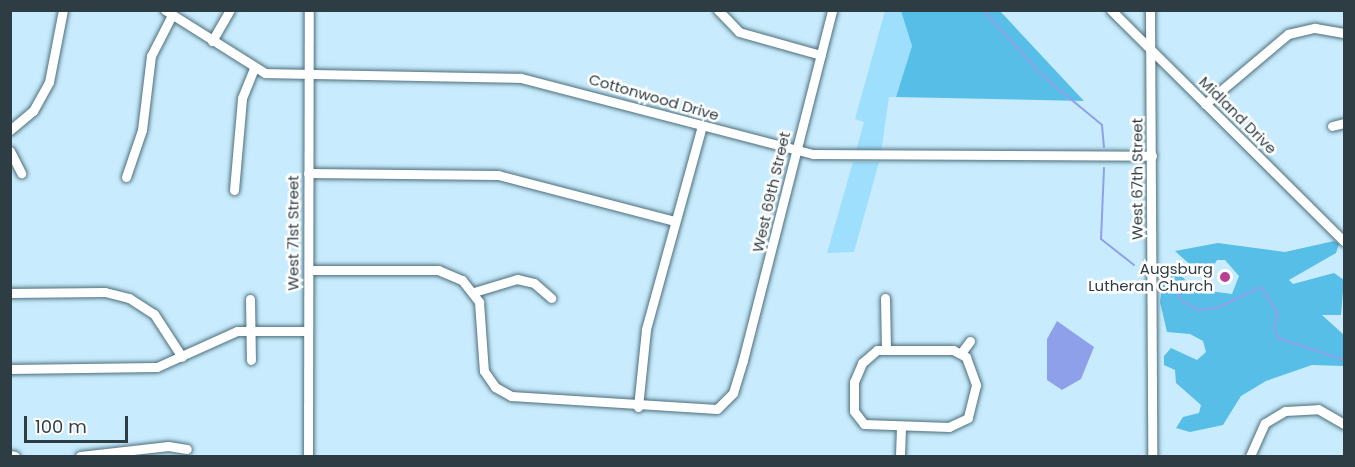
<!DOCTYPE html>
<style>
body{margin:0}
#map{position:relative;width:1355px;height:467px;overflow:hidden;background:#c8ecfd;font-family:Poppins,sans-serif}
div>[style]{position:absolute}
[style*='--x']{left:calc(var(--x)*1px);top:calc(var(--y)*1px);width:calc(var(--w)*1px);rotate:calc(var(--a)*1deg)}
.green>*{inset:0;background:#9ddffd}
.forest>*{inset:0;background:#57bee7}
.water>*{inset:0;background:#8fa0eb}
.stream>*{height:2px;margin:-1px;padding:0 1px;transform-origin:1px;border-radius:1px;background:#8fa0eb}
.roads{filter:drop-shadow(0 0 2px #4d6e7c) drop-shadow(0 0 2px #4d6e7c)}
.minor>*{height:9px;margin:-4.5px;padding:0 4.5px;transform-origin:4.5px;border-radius:4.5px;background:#fff}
.dots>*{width:16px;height:16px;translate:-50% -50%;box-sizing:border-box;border:3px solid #fff;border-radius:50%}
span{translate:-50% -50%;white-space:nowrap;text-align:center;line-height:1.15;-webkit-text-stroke:5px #fff;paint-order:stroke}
.street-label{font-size:15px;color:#2e3d43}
.poi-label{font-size:15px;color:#2e3d43}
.right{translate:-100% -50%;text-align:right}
.frame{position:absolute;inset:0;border:12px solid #2e3d43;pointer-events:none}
.scale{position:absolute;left:24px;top:416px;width:104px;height:27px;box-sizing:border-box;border:3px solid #2e3d43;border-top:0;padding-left:8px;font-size:18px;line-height:21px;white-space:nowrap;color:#2e3d43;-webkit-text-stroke:4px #fff;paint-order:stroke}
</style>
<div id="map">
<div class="green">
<div style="clip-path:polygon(885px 11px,901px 11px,912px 46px,896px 97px,889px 97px,881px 153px,855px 154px,864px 122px,855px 119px)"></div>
<div style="clip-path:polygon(853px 162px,879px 162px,854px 252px,827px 253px)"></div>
</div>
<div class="forest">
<div style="clip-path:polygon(1000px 11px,1084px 101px,896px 97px,912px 46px,901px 11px)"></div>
<div style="clip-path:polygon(1334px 241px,1339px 244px,1336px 253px,1289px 280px,1293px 284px,1334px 273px,1344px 280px,1341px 315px,1322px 315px,1344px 335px,1344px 366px,1312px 365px,1266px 381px,1241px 396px,1223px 425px,1190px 432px,1176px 428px,1183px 417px,1199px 413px,1201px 405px,1176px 383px,1175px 370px,1164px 365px,1164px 356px,1171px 348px,1197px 360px,1206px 352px,1203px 341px,1190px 334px,1167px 332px,1160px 302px,1165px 266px,1172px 266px,1194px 289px,1232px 294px,1239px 276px,1225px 260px,1217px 260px,1211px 270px,1196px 270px,1175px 251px,1218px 243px,1285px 252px)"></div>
</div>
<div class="water">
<div style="clip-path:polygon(1057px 321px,1094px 347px,1081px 379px,1062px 390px,1047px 380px,1047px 339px)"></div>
</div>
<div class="stream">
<div style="--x:983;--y:10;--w:91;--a:47.7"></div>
<div style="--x:1044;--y:77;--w:75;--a:39.6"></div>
<div style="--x:1102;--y:125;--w:22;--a:85"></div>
<div style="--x:1104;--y:168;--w:71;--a:92.4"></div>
<div style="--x:1101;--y:239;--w:42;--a:38.2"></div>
<div style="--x:1167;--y:271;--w:34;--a:63"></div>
<div style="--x:1182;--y:301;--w:18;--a:29"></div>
<div style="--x:1198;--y:310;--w:19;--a:-6"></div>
<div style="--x:1217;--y:308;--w:49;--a:-25.5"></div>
<div style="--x:1261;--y:287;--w:32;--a:58"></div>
<div style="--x:1278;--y:314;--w:14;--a:107"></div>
<div style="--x:1274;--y:327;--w:12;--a:70"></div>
<div style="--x:1278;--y:338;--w:70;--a:18.4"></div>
</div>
<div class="roads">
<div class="minor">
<div style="--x:165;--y:10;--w:118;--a:32.2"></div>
<div style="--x:265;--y:73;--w:256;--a:1.1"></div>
<div style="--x:521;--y:78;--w:302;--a:14.6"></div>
<div style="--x:813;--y:154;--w:339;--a:0.3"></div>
<div style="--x:718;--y:10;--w:30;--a:46"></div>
<div style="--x:739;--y:32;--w:85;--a:15.7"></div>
<div style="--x:1111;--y:10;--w:328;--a:44.8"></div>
<div style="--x:1150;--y:10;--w:446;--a:89.7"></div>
<div style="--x:212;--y:41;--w:36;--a:-60"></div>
<div style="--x:1205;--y:104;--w:109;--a:-40.1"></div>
<div style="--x:1288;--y:34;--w:28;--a:-13"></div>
<div style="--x:1315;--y:28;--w:29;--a:10"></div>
<div style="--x:1332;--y:126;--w:12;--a:-14"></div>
<div style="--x:10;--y:130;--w:30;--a:-40"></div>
<div style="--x:33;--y:111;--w:33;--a:-61"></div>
<div style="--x:49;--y:82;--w:73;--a:-79"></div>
<div style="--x:10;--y:151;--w:25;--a:63"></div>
<div style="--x:308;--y:173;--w:190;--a:0.6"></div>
<div style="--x:498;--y:175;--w:183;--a:14.6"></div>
<div style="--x:126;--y:177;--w:50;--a:-71.2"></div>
<div style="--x:142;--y:130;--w:75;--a:-83.1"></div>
<div style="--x:151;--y:56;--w:46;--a:-62.9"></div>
<div style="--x:234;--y:190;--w:92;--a:-85"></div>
<div style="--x:242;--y:98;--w:32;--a:-68"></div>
<div style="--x:309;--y:270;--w:129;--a:0"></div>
<div style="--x:438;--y:270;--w:26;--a:23"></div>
<div style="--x:462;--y:280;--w:28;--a:52"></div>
<div style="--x:479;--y:302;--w:69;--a:85.9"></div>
<div style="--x:484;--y:371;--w:19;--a:55"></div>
<div style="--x:495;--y:387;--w:18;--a:29"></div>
<div style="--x:511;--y:396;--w:206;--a:3.6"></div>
<div style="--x:717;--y:409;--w:23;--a:-45"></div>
<div style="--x:733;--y:393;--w:34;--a:-73"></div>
<div style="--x:743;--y:360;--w:361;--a:-75.7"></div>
<div style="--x:474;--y:292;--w:45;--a:-16.8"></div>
<div style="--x:517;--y:279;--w:17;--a:13"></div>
<div style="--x:534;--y:283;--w:23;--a:41"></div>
<div style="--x:10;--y:293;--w:95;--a:-0.6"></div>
<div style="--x:105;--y:292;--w:25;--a:14"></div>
<div style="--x:129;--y:298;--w:30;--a:33"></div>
<div style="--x:154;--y:314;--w:51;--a:56.9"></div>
<div style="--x:885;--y:298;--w:51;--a:88.9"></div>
<div style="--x:250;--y:299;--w:61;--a:89.1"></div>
<div style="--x:877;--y:350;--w:76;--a:0"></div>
<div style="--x:953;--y:350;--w:15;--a:28"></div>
<div style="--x:966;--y:357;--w:30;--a:70"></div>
<div style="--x:976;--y:385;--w:34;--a:104"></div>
<div style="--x:968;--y:418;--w:21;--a:155"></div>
<div style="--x:949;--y:427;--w:85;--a:-178"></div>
<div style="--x:864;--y:424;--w:16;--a:-128"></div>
<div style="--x:854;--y:411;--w:29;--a:-90"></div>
<div style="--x:854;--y:382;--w:21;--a:-67"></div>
<div style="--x:862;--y:363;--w:20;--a:-41"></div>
<div style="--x:961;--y:353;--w:15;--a:-53"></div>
<div style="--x:10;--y:369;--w:147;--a:-0.8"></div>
<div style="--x:157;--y:367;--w:88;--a:-24.2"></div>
<div style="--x:237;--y:331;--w:71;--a:0"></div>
<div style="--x:638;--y:407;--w:78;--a:-84.1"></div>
<div style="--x:646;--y:329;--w:211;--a:-74.6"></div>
<div style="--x:10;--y:455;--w:5;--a:11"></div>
<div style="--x:80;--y:456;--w:89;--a:-6.5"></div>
<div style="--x:168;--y:446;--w:19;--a:9"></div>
<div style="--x:308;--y:456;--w:446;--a:-89.9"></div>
<div style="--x:900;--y:456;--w:27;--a:-88"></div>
<div style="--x:1250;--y:456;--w:36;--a:-66"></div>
<div style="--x:1265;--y:423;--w:23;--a:-31"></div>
<div style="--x:1285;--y:411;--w:33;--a:-3"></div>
<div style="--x:1318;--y:409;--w:30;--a:30"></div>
</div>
</div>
<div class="dots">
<div style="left:1225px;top:277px;background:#ba4093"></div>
</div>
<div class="street-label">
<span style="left:654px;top:97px;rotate:16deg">Cottonwood Drive</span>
<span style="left:1238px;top:115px;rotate:45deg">Midland Drive</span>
<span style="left:1137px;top:179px;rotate:-90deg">West 67th Street</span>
<span style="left:771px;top:192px;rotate:-77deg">West 69th Street</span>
<span style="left:293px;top:233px;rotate:-90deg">West 71st Street</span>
</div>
<div class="poi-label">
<span class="right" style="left:1213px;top:277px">Augsburg<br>Lutheran Church</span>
</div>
<div class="frame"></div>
<div class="scale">100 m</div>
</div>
